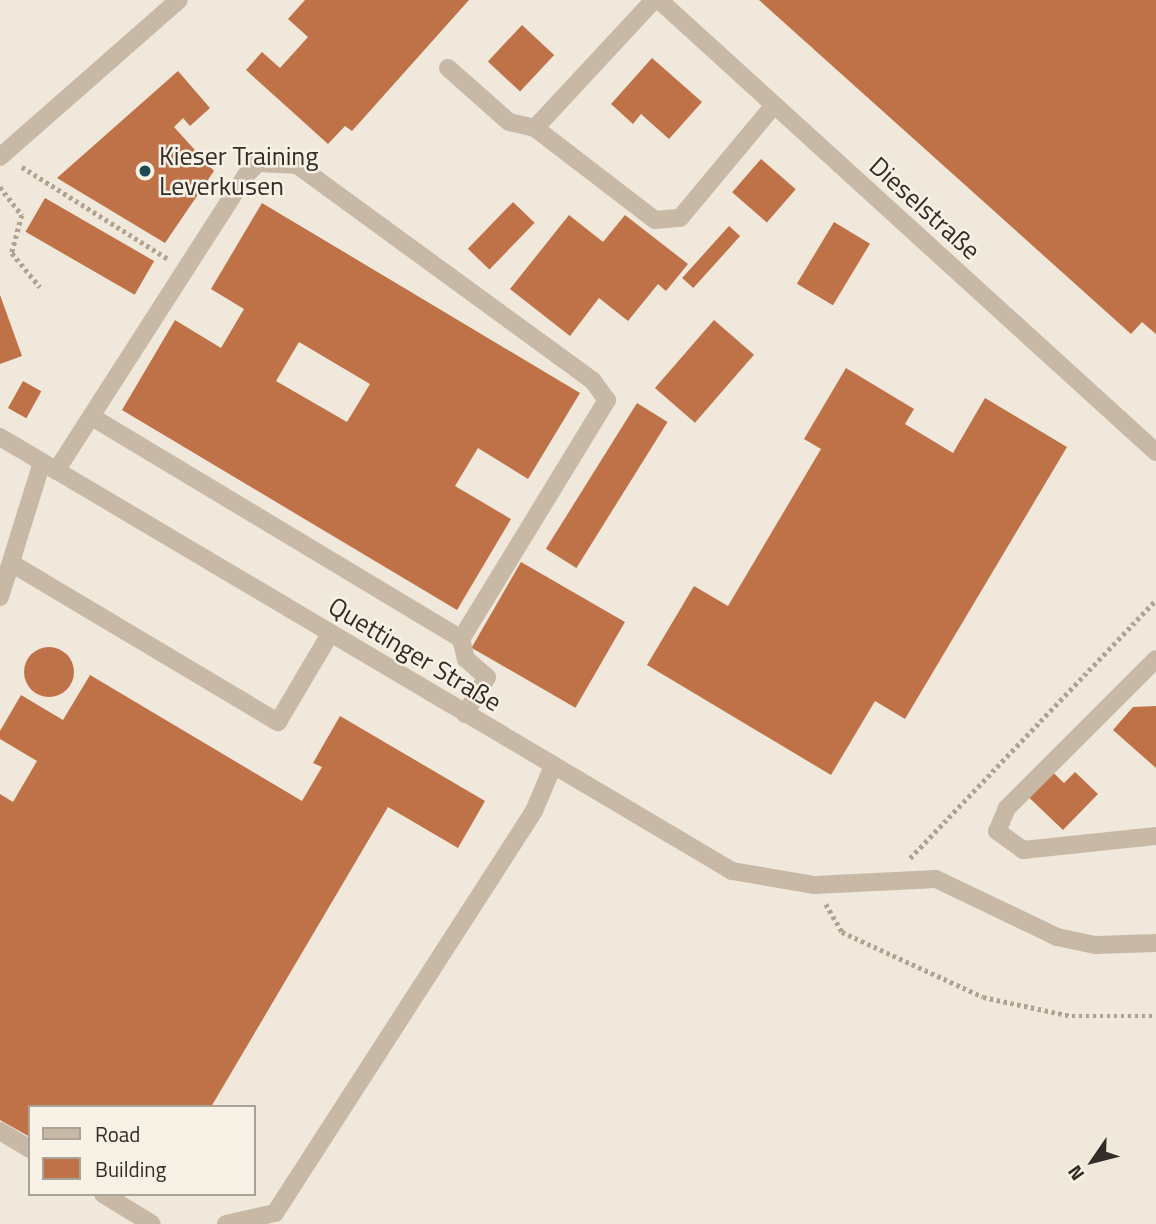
<!DOCTYPE html>
<meta charset="utf-8">
<style>
body{margin:0}
#map{position:relative;width:1156px;height:1224px;overflow:hidden;background:#f0e8da;font-family:"Titillium Web",sans-serif}
div>[style]{position:absolute}
[style*='--x']{left:calc(var(--x)*1px);top:calc(var(--y)*1px);width:calc(var(--w)*1px);rotate:calc(var(--a)*1deg)}
.building>*{inset:0;background:#bf7248;transform-origin:0 0}
.round{border-radius:50%}
.path>*{height:4.5px;margin-top:-2.25px;transform-origin:0;background:repeating-linear-gradient(90deg,#b2a391 0 3.5px,transparent 0 7px)}
.minor>*{height:18px;margin:-9px;padding:0 9px;transform-origin:9px;border-radius:9px;background:#c7b9a6}
.dots>*{width:19px;height:19px;translate:-50% -50%;box-sizing:border-box;border:4px solid #f8f1e5;border-radius:50%}
span{translate:-50% -50%;white-space:nowrap;text-align:center;line-height:1.15;-webkit-text-stroke:5px #f8f1e5;paint-order:stroke}
.poi-label{font-size:26px;color:#332c27}
.left{translate:0 -50%;text-align:left}
.street-label{font-size:26px;color:#332c27}
.legend{position:absolute;left:28px;top:1105px;width:228px;height:91px;box-sizing:border-box;background:#f8f1e5;border:2px solid #a9a299;margin:0;padding:9px 12px;list-style:none;font-size:21px;color:#332c27}
.legend li{display:flex;align-items:center;gap:14px;height:35px}
.legend b{width:35px;border:2px solid #a9a299}
.north{position:absolute;left:1058px;top:1126px;width:70px;height:70px;-webkit-text-stroke:5px #f8f1e5;paint-order:stroke;rotate:235deg;font-size:19px;font-weight:700;line-height:28px;text-align:center;color:#332c27}
.north::after{content:'';display:block;margin:auto;width:24px;height:32px;background:#332c27;clip-path:polygon(50% 0,100% 100%,50% 72%,0 100%)}
</style>
<div id="map">
<div class="building">
<div style="clip-path:polygon(305px 0,469px 0,352px 131px,345px 126px,328px 144px,246px 70px,262px 52px,280px 68px,308px 37px,288px 19px)"></div>
<div style="clip-path:polygon(759px 0,1156px 0,1156px 334px,1142px 322px,1131px 334px)"></div>
<div style="left:522px;top:25px;width:44px;height:50px;rotate:43deg"></div>
<div style="clip-path:polygon(652px 58px,702px 102px,669px 139px,641px 114px,633px 124px,611px 104px)"></div>
<div style="clip-path:polygon(178px 71px,210px 108px,190px 126px,183px 118px,174px 127px,214px 171px,165px 243px,57px 178px)"></div>
<div style="left:761px;top:159px;width:46px;height:44px;rotate:41deg"></div>
<div style="left:45px;top:198px;width:126px;height:39px;rotate:30deg"></div>
<div style="left:513px;top:202px;width:30px;height:65px;rotate:44deg"></div>
<div style="clip-path:polygon(evenodd,262px 203px,580px 393px,528px 479px,478px 448px,455px 486px,511px 519px,457px 610px,122px 410px,175px 320px,221px 348px,244px 309px,211px 289px,262px 203px,299px 342px,370px 384px,347px 422px,276px 381px,299px 342px)"></div>
<div style="clip-path:polygon(569px 215px,603px 242px,625px 215px,688px 264px,666px 291px,658px 284px,628px 321px,599px 298px,570px 336px,510px 289px)"></div>
<div style="left:834px;top:222px;width:42px;height:72px;rotate:31deg"></div>
<div style="left:729px;top:226px;width:15px;height:70px;rotate:42deg"></div>
<div style="clip-path:polygon(0 295px,22px 356px,0 364px)"></div>
<div style="left:714px;top:320px;width:53px;height:90px;rotate:41deg"></div>
<div style="clip-path:polygon(846px 368px,914px 409px,905px 424px,953px 453px,985px 398px,1067px 447px,905px 719px,875px 701px,831px 775px,647px 665px,694px 586px,728px 606px,821px 449px,804px 439px)"></div>
<div style="left:23px;top:381px;width:21px;height:31px;rotate:29deg"></div>
<div style="left:637px;top:403px;width:36px;height:172px;rotate:32deg"></div>
<div style="left:521px;top:562px;width:120px;height:99px;rotate:30deg"></div>
<div class="round" style="left:24px;top:647px;width:50px;height:50px"></div>
<div style="clip-path:polygon(90px 675px,302px 801px,322px 767px,313px 763px,340px 716px,485px 801px,458px 848px,388px 807px,211px 1107px,30px 1107px,30px 1137px,0 1120px,0 794px,13px 802px,37px 761px,0 739px,0 731px,21px 695px,63px 720px)"></div>
<div style="clip-path:polygon(1156px 706px,1156px 768px,1113px 730px,1133px 707px)"></div>
<div style="clip-path:polygon(1042px 762px,1064px 783px,1075px 772px,1098px 794px,1063px 830px,1018px 787px)"></div>
</div>
<div class="path">
<div style="--x:22;--y:167;--w:173;--a:32.2"></div>
<div style="--x:0;--y:187;--w:36;--a:52"></div>
<div style="--x:22;--y:215;--w:39;--a:105"></div>
<div style="--x:12;--y:253;--w:44;--a:50.5"></div>
<div style="--x:910;--y:858;--w:356;--a:-46.4"></div>
<div style="--x:826;--y:904;--w:32;--a:60"></div>
<div style="--x:842;--y:932;--w:155;--a:24.7"></div>
<div style="--x:983;--y:997;--w:91;--a:12.1"></div>
<div style="--x:1072;--y:1016;--w:84;--a:0"></div>
</div>
<div class="minor">
<div style="--x:659;--y:0;--w:672;--a:42.29"></div>
<div style="--x:448;--y:68;--w:81;--a:41.5"></div>
<div style="--x:509;--y:122;--w:27;--a:13"></div>
<div style="--x:535;--y:128;--w:175;--a:-47.1"></div>
<div style="--x:535;--y:128;--w:151;--a:37.5"></div>
<div style="--x:655;--y:220;--w:25;--a:-5"></div>
<div style="--x:680;--y:218;--w:147;--a:-50.2"></div>
<div style="--x:0;--y:157;--w:238;--a:-41.3"></div>
<div style="--x:92;--y:417;--w:431;--a:31"></div>
<div style="--x:0;--y:437;--w:851;--a:30.66"></div>
<div style="--x:732;--y:871;--w:84;--a:9.6"></div>
<div style="--x:815;--y:885;--w:121;--a:-2.8"></div>
<div style="--x:936;--y:879;--w:134;--a:25.6"></div>
<div style="--x:1057;--y:937;--w:40;--a:12"></div>
<div style="--x:1096;--y:945;--w:60;--a:-1.9"></div>
<div style="--x:56;--y:471;--w:352;--a:-57.3"></div>
<div style="--x:246;--y:175;--w:17;--a:-45"></div>
<div style="--x:258;--y:163;--w:39;--a:3"></div>
<div style="--x:297;--y:165;--w:366;--a:36.1"></div>
<div style="--x:593;--y:381;--w:24;--a:54"></div>
<div style="--x:607;--y:400;--w:280;--a:121.4"></div>
<div style="--x:461;--y:639;--w:21;--a:76"></div>
<div style="--x:466;--y:659;--w:28;--a:41"></div>
<div style="--x:487;--y:677;--w:43;--a:120.7"></div>
<div style="--x:11;--y:563;--w:311;--a:30.8"></div>
<div style="--x:278;--y:722;--w:102;--a:-59.4"></div>
<div style="--x:0;--y:597;--w:141;--a:-72.7"></div>
<div style="--x:1156;--y:659;--w:211;--a:135"></div>
<div style="--x:1007;--y:808;--w:25;--a:113"></div>
<div style="--x:997;--y:831;--w:32;--a:36"></div>
<div style="--x:1023;--y:850;--w:134;--a:-6"></div>
<div style="--x:0;--y:1131;--w:35;--a:31"></div>
<div style="--x:103;--y:1194;--w:57;--a:31.5"></div>
<div style="--x:226;--y:1224;--w:50;--a:-12.7"></div>
<div style="--x:275;--y:1213;--w:478;--a:-57.2"></div>
<div style="--x:534;--y:811;--w:49;--a:-67.1"></div>
</div>
<div class="dots">
<div style="left:145px;top:171px;background:#1f4952"></div>
</div>
<div class="poi-label">
<span class="left" style="left:159px;top:171px">Kieser Training<br>Leverkusen</span>
</div>
<div class="street-label">
<span style="left:925px;top:208px;rotate:42deg">Dieselstraße</span>
<span style="left:415px;top:654px;rotate:31deg">Quettinger Straße</span>
</div>
<ul class="legend">
<li><b style="height:9px;background:#c7b9a6"></b>Road</li>
<li><b style="height:19px;background:#bf7248"></b>Building</li>
</ul>
<div class="north">N</div>
</div>
